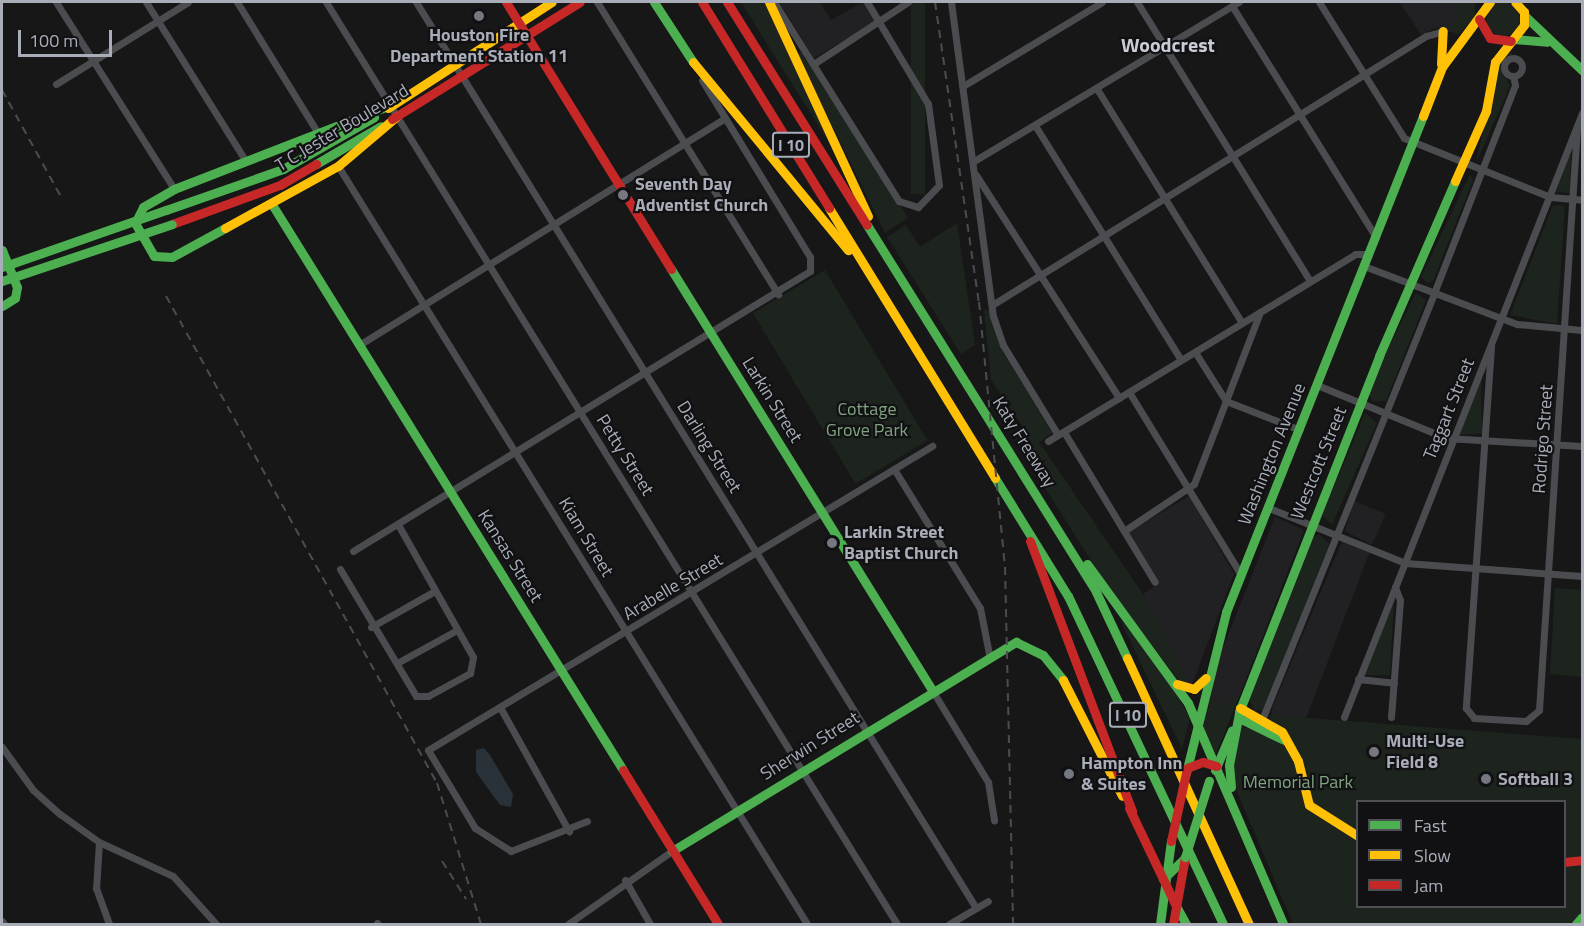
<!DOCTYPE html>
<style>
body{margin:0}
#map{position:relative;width:1584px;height:926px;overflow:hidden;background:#171717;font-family:"Titillium Web",sans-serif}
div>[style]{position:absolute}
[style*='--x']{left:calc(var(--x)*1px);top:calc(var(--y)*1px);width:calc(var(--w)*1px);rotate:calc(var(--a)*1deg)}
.built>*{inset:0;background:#212123}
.green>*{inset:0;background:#1d241e;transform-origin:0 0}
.round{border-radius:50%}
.water>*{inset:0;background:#2a3239}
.street>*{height:7px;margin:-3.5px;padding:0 3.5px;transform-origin:3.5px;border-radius:3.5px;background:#4b4c50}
.street>.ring{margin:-3.5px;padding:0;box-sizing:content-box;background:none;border:7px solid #4b4c50;border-radius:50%}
.fast>*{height:9px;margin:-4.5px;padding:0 4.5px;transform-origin:4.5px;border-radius:4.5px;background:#4caf50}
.slow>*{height:9px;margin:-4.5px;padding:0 4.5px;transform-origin:4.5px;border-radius:4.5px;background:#ffc107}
.jam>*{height:9px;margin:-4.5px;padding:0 4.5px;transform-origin:4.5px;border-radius:4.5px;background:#c62828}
.rail>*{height:2px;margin-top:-1px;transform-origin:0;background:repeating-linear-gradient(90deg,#4b4c4f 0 8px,transparent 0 14px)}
.fast-bridge>*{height:9px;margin:-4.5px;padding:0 4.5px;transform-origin:4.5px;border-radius:4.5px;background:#4caf50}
.jam-bridge>*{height:9px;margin:-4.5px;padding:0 4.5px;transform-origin:4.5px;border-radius:4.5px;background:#c62828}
.dots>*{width:16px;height:16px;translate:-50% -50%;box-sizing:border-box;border:3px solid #111113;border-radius:50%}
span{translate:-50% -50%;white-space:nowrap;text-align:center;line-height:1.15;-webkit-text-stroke:4.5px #111113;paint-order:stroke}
.shield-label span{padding:2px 4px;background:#111113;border:2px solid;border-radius:4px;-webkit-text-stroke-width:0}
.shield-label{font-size:16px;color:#a8adb8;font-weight:700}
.poi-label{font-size:18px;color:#a8adb8;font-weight:700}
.left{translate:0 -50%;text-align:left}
.street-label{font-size:18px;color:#a8adb8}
.park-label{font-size:18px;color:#7fa381}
.neighbourhood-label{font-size:20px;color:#c9ccd4;font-weight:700}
.frame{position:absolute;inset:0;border:3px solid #a8adb8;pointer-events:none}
.legend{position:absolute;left:1356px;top:800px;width:210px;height:108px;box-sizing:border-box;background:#111113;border:2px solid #4d4f55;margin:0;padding:8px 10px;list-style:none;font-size:18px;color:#a8adb8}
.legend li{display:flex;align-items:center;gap:12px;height:30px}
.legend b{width:30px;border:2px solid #4d4f55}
.scale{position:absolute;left:18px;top:30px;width:94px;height:27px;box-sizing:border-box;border:3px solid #a8adb8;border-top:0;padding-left:8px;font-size:18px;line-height:21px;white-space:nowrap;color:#a8adb8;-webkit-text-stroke:4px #111113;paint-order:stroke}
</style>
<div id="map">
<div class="built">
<div style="clip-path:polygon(779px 2px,820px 2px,831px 20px,863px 2px,875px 22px,814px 58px)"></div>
<div style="clip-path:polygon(1400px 2px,1475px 2px,1475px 16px,1459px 34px,1435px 28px,1421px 35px)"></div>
<div style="clip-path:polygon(1189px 496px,1234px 574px,1191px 687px,1143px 594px,1158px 584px,1129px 532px)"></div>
<div style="clip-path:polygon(1354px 501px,1386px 514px,1372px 545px,1345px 531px)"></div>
<div style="clip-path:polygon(1275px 517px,1304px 530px,1239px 697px,1226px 707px,1211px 698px,1217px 663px)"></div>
<div style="clip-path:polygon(1342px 541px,1370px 551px,1305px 721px,1277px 719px,1271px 715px,1273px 706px)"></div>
</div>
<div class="green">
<div class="round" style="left:1486px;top:2px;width:34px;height:34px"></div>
<div style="clip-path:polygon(741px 2px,764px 2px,834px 151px)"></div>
<div style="left:911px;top:2px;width:14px;height:192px"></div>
<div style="clip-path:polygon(1452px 2px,1475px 2px,1475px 16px,1459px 34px,1447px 28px,1459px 16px)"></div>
<div style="clip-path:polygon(1509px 49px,1512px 54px,1502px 67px,1510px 86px,1476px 163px,1499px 61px)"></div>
<div style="clip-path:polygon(801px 52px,904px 211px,908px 218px,885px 233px,797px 54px)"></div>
<div style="clip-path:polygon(1571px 156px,1570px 193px,1556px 192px,1569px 156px)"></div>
<div style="clip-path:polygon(1470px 174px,1473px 180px,1433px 281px,1427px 283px,1421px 277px)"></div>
<div style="clip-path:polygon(1553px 205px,1565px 206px,1557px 324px,1510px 315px)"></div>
<div style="clip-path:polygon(957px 223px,975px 345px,961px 354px,887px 237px,906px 225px,920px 247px)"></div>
<div style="left:825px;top:270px;width:199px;height:84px;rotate:59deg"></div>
<div style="clip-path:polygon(1416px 293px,1426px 300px,1386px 401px,1372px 401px,1369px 394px,1389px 346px)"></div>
<div style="clip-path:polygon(984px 310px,989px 310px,1001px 349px,1052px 433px,1039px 442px,1143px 594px,1191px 687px,1179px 681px,1108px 587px,1016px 442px,1028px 434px,991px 380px)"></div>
<div style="clip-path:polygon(1481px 379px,1482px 433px,1461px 435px,1459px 430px)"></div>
<div style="clip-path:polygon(1365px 413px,1377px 423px,1332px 525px,1322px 515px)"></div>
<div style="clip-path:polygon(1319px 534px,1329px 544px,1263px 710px,1255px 711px,1249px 700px,1313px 537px)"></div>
<div style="clip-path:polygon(1555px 588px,1582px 590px,1582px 677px,1550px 674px)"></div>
<div style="clip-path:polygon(1394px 599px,1390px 675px,1364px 675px,1363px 674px)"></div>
<div style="clip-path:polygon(1119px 618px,1159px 663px,1190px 718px,1182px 749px)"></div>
<div style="clip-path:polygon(1234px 696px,1239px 697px,1216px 754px,1203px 729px,1211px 698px,1226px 706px)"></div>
<div style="clip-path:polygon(evenodd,1271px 715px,1582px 739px,1582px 924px,1293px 924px,1230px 775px,1242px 727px,1263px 731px,1271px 715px,1358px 802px,1564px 802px,1564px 906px,1358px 906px,1358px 802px)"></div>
</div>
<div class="water">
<div style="clip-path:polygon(476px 750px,484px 748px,490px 755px,513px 794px,511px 807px,500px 805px,476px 772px)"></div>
</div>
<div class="street">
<div style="--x:56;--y:2;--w:221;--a:57.7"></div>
<div style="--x:146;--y:2;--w:186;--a:57.9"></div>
<div style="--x:237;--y:2;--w:156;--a:58.3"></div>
<div style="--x:326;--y:2;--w:1084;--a:58.23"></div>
<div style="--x:416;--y:2;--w:1065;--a:58.28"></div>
<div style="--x:597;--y:2;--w:344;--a:58.2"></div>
<div style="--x:774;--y:2;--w:235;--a:57.9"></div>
<div style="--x:899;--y:201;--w:20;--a:18"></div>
<div style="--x:918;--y:207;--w:30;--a:-46"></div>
<div style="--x:939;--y:185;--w:82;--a:-97.7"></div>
<div style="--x:928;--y:104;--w:119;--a:-120.9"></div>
<div style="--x:951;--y:2;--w:317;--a:82.4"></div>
<div style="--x:993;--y:316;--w:31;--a:71"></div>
<div style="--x:1003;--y:345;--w:105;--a:58.6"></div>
<div style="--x:1137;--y:2;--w:328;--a:58.2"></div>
<div style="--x:1319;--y:2;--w:160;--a:58"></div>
<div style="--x:1404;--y:138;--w:157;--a:22"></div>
<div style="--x:1550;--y:197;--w:32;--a:5"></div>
<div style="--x:1232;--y:6;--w:272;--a:58.1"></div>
<div class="ring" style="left:1504px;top:58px;width:11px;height:11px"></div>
<div style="--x:815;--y:63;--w:111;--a:-33.3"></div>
<div style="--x:56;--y:84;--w:155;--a:-31.8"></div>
<div style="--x:963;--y:86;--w:162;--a:-31.1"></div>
<div style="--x:1097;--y:89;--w:275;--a:58.2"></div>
<div style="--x:1036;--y:127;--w:274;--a:58.1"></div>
<div style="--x:974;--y:161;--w:309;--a:-31"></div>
<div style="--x:338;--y:166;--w:891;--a:58.25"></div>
<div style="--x:976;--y:175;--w:265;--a:57.3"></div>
<div style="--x:1364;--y:266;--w:164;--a:20.8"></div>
<div style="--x:1517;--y:324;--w:65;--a:5.3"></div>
<div style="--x:992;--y:305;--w:511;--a:-31.79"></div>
<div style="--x:1426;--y:36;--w:18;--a:-16"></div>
<div style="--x:359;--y:345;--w:429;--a:-31.8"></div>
<div style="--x:1491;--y:347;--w:362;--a:94"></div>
<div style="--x:1466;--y:708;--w:13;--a:51"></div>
<div style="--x:1474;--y:718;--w:52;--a:3.3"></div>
<div style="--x:1526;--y:721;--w:17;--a:-40"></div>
<div style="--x:1539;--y:710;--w:584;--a:-86.27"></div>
<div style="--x:1195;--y:352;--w:58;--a:57.7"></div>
<div style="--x:1226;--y:401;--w:79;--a:21.4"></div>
<div style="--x:1317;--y:385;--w:139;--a:22.3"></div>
<div style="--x:1446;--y:438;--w:136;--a:3.4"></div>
<div style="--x:1129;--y:392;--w:215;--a:58.5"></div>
<div style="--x:1064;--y:432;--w:175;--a:58.8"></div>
<div style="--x:1048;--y:441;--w:359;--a:-31.3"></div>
<div style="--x:1355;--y:254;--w:14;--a:0"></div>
<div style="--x:894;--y:469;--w:163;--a:58.3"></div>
<div style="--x:980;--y:608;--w:47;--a:78.9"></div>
<div style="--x:1269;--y:508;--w:147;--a:22"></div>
<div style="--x:1405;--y:563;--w:177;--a:4.2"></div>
<div style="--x:1124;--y:531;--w:84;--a:-33.9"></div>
<div style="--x:1194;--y:484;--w:184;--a:-69"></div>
<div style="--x:353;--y:551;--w:536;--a:-31.5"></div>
<div style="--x:810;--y:271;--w:14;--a:-90"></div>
<div style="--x:810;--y:257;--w:207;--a:-121.4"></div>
<div style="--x:340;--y:569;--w:148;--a:59.1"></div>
<div style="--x:416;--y:696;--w:12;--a:0"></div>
<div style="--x:428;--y:696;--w:48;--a:-28.7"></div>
<div style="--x:470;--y:673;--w:16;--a:-79"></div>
<div style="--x:473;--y:657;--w:150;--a:-119.5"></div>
<div style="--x:371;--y:627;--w:73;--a:-29.4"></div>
<div style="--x:397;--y:663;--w:68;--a:-28.8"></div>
<div style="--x:1358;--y:679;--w:36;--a:6"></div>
<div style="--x:932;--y:690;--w:108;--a:58.7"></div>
<div style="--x:988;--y:782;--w:39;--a:81"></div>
<div style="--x:501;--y:709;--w:140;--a:60.9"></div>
<div style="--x:1263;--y:717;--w:457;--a:-68"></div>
<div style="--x:1434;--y:293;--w:223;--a:-68.7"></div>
<div style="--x:1515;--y:85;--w:9;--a:-103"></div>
<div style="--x:1344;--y:717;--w:649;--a:-68.49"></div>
<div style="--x:1391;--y:717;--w:117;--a:-85.6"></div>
<div style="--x:1400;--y:600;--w:14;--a:-111"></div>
<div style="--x:2;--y:747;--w:53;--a:54.2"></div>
<div style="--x:33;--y:790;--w:36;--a:42"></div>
<div style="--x:60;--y:814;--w:48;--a:35.7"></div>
<div style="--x:99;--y:842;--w:81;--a:24.7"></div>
<div style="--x:173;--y:876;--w:64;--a:48.1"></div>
<div style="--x:587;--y:821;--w:82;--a:158.5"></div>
<div style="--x:511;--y:851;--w:43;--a:-147.4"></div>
<div style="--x:475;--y:828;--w:91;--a:-121.1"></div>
<div style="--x:428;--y:750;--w:589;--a:-31.1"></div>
<div style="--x:99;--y:842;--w:46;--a:93.7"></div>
<div style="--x:96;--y:888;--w:38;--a:70"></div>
<div style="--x:625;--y:880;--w:51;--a:60.4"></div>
<div style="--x:2;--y:921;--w:4;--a:56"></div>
<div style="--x:377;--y:923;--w:1;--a:45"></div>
<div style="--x:568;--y:924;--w:127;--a:-35.1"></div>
<div style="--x:949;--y:924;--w:45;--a:-30.5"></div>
</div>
<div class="fast">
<div style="--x:654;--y:2;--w:72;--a:57"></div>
<div style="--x:1525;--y:16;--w:79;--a:43.5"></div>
<div style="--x:1514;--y:39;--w:33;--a:5"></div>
<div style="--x:316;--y:164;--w:75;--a:-30.3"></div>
<div style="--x:273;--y:206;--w:664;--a:58.18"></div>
<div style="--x:166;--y:210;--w:124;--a:-19.3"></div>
<div style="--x:283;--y:169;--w:105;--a:-29.7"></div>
<div style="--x:867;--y:225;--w:433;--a:58"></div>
<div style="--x:1096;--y:592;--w:73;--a:64.8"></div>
<div style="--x:225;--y:228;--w:60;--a:151.3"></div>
<div style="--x:172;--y:257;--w:18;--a:-177"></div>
<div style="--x:154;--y:256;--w:38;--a:-120"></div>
<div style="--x:135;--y:223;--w:18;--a:-63"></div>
<div style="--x:143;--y:207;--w:36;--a:-30"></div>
<div style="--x:174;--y:189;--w:233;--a:-21.2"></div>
<div style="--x:2;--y:250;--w:40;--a:68"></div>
<div style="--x:17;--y:287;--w:11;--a:100"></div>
<div style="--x:15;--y:298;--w:15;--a:148"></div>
<div style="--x:671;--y:269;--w:495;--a:58.2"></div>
<div style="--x:995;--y:478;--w:139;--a:58.3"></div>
<div style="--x:1068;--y:596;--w:363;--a:64.7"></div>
<div style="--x:1087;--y:564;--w:172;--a:54"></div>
<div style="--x:1188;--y:703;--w:241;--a:66.7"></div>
<div style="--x:1239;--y:712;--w:383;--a:-68.5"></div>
<div style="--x:1379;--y:356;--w:191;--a:-66.5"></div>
<div style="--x:1241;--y:719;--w:48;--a:26"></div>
<div style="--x:1215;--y:770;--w:43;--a:-67"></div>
<div style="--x:1186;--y:773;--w:166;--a:-76"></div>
<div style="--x:1226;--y:612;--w:534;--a:-68.34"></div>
<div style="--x:1231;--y:787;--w:22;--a:-95"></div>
<div style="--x:1229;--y:765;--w:58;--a:-79.1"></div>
<div style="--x:672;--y:851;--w:403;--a:-31.3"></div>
<div style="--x:1016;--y:642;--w:30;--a:26"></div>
<div style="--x:1043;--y:655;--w:32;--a:51"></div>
<div style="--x:1163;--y:879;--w:30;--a:-44"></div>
<div style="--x:1176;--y:906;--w:21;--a:61"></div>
<div style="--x:1160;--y:924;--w:84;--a:-82.5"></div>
<div style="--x:1576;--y:924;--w:9;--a:-49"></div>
</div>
<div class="slow">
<div style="--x:769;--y:2;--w:236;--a:65.2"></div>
<div style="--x:693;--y:62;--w:244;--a:50.5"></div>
<div style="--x:1441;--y:64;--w:33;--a:-87"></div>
<div style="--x:388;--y:108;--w:195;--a:-32.9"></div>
<div style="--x:1423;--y:116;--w:53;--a:-68.8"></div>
<div style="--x:1442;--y:67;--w:81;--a:-53.6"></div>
<div style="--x:1455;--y:181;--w:77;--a:-66.1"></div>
<div style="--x:1486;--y:111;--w:50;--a:-79.6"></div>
<div style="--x:1495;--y:62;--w:47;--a:-51.9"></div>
<div style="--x:1524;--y:25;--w:13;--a:-90"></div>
<div style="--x:1524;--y:12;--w:13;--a:-132"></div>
<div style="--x:829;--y:208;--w:317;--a:58.4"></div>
<div style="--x:225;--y:228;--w:129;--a:-28.8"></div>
<div style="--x:338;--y:166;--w:77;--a:-40.3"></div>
<div style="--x:1127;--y:658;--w:293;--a:65.4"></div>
<div style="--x:1063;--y:680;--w:130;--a:63"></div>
<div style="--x:1177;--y:684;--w:18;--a:16"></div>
<div style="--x:1194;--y:689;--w:16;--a:-43"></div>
<div style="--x:1240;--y:708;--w:48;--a:29.7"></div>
<div style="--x:1282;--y:732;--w:33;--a:61"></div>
<div style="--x:1298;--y:761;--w:45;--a:76"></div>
<div style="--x:1309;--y:805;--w:58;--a:32.3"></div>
</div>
<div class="jam">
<div style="--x:506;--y:2;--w:314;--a:58.3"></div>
<div style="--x:702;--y:2;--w:242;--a:58.3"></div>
<div style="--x:727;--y:2;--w:263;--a:57.9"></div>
<div style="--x:1479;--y:19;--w:22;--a:60"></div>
<div style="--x:1490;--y:38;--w:21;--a:8"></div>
<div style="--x:392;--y:119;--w:221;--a:-31.9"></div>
<div style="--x:172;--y:224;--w:115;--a:-19.9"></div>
<div style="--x:280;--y:185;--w:42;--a:-30.3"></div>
<div style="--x:1030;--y:541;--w:289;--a:69.3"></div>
<div style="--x:1187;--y:768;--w:17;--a:-21"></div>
<div style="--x:1203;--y:762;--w:14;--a:17"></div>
<div style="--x:623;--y:770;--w:181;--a:58.3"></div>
<div style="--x:1129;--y:808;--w:109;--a:64.4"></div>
<div style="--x:1564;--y:862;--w:18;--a:-6"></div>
<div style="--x:1173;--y:924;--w:68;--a:-79.8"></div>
</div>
<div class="rail">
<div style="--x:935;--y:2;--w:303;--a:81.7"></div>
<div style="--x:979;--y:302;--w:266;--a:84.4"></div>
<div style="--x:1005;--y:567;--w:357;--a:88.7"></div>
<div style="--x:2;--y:90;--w:122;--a:61.1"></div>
<div style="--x:166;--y:296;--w:557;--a:60.91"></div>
<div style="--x:437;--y:783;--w:148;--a:72.7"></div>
<div style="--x:442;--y:861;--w:45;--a:57.7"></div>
</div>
<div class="fast-bridge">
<div style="--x:2;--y:267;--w:174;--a:-19.2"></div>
<div style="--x:2;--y:281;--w:179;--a:-18.5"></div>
<div style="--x:1185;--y:857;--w:80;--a:-72.5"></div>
</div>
<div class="jam-bridge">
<div style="--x:1171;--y:841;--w:70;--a:-77.6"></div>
</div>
<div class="dots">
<div style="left:479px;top:16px;background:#757880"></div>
<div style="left:623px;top:195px;background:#757880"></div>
<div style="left:832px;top:543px;background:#757880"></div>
<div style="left:1374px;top:752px;background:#757880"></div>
<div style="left:1069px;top:774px;background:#757880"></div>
<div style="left:1486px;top:779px;background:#757880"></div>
</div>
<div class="shield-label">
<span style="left:791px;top:145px">I 10</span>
<span style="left:1128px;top:715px">I 10</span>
</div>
<div class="poi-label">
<span style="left:479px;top:46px">Houston Fire<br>Department Station 11</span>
<span class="left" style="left:635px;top:195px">Seventh Day<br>Adventist Church</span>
<span class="left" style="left:844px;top:543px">Larkin Street<br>Baptist Church</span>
<span class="left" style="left:1386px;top:752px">Multi-Use<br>Field 8</span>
<span class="left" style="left:1081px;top:774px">Hampton Inn<br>&amp; Suites</span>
<span class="left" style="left:1498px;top:779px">Softball 3</span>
</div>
<div class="street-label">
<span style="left:342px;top:128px;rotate:-31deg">T C Jester Boulevard</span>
<span style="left:772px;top:400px;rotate:58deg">Larkin Street</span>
<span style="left:1449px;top:409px;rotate:-68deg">Taggart Street</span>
<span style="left:1543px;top:439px;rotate:-86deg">Rodrigo Street</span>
<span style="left:1024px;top:442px;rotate:58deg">Katy Freeway</span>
<span style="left:709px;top:447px;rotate:58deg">Darling Street</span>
<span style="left:1272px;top:454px;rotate:-68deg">Washington Avenue</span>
<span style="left:625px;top:455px;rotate:58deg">Petty Street</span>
<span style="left:1319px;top:463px;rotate:-68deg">Westcott Street</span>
<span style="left:586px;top:537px;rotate:59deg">Kiam Street</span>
<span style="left:510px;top:556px;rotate:58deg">Kansas Street</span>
<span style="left:673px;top:587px;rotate:-31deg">Arabelle Street</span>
<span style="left:810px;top:746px;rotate:-32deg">Sherwin Street</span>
</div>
<div class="park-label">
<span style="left:867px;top:420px">Cottage<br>Grove Park</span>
<span style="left:1298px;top:782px">Memorial Park</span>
</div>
<div class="neighbourhood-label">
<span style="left:1168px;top:44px">Woodcrest</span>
</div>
<div class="frame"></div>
<ul class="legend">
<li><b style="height:8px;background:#4caf50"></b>Fast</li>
<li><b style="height:8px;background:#ffc107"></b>Slow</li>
<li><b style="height:8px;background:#c62828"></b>Jam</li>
</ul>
<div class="scale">100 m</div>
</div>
